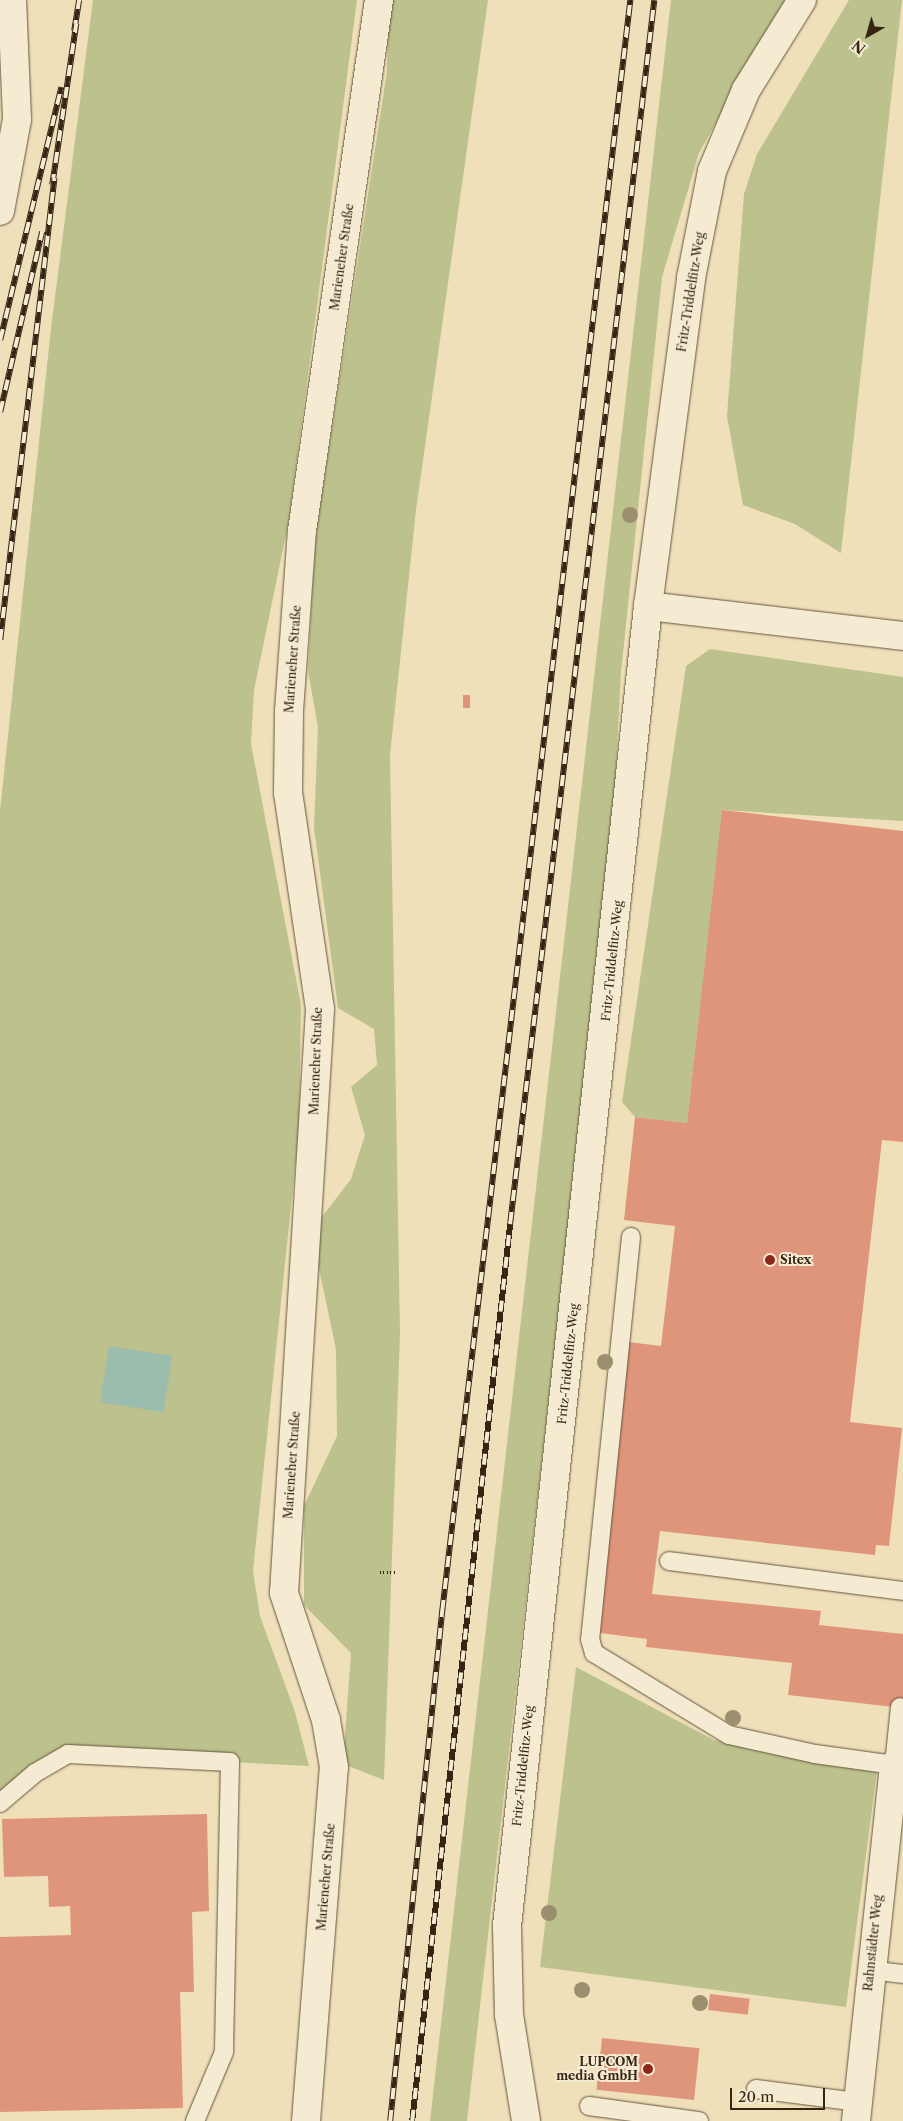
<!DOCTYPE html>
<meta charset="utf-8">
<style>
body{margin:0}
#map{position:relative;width:903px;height:2121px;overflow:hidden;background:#efe0ba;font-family:"Libre Caslon Text",serif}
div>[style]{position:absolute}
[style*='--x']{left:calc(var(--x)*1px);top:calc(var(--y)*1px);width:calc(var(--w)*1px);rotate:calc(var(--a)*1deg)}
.green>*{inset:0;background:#bcc18d}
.water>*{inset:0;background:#9abdae;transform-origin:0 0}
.building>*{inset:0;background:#df957b;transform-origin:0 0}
.path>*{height:3px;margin-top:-1.5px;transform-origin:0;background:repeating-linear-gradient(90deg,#372513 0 1px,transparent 0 3.5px)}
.roads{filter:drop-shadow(0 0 1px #65543d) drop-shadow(0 0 1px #65543d)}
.lane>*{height:18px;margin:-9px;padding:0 9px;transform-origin:9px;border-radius:9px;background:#f5ebd2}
.street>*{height:28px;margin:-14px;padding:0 14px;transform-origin:14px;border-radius:14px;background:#f5ebd2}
.secondary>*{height:28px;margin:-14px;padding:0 14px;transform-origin:14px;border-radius:14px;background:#f5ebd2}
.rail>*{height:5.5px;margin-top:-2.75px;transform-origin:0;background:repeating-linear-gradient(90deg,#f5ebd2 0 11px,#372513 0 22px);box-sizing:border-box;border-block:1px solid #372513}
.trees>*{width:16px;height:16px;margin:-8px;border-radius:50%;background:#9c8f6f}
.dots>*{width:14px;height:14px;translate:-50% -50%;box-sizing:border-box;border:2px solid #f5ebd2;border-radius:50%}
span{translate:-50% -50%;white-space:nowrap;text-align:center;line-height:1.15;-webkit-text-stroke:4px #f5ebd2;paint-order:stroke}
.street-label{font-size:12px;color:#372513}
.poi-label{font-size:12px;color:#372513;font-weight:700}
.left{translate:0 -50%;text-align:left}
.right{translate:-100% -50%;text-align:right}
.north{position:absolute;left:843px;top:10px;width:50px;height:50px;-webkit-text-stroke:4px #f5ebd2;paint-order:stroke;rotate:218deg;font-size:14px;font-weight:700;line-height:20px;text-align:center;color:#372513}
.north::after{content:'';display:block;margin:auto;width:18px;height:22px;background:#372513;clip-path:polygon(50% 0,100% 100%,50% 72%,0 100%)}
.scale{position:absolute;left:730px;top:2088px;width:95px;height:22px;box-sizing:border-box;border:2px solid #372513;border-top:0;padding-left:6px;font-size:15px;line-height:18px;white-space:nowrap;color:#372513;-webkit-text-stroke:4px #f5ebd2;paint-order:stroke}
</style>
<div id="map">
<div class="green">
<div style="clip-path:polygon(93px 0,357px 0,289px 520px,254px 690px,251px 744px,301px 1005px,299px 1129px,253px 1571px,260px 1616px,295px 1712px,309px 1766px,68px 1754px,0 1803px,0 811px,51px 328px)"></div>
<div style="clip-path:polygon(388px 0,488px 0,416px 510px,390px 755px,400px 1334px,384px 1780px,343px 1764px,351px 1653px,304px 1605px,304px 1506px,337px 1436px,336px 1349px,316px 1255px,318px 1222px,351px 1179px,365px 1135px,351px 1087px,377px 1065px,374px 1029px,338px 1008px,314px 828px,318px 727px,308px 671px,315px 539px,387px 71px)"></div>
<div style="clip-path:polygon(671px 0,785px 0,699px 153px,662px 277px,621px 673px,612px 841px,467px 2121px,430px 2121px)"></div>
<div style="clip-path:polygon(849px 0,902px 0,841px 553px,795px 524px,743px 505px,727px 416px,744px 194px,757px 154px)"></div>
<div style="clip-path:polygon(710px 649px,903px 677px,903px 821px,723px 810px,687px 1123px,635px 1117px,622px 1102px,686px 666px)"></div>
<div style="clip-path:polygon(576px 1667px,714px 1740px,877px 1771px,846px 2007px,540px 1967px)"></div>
</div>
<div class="water">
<div style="left:109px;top:1346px;width:64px;height:57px;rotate:9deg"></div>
</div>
<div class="building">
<div style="left:463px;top:695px;width:7px;height:13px"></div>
<div style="clip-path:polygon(722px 810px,903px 831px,903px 1142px,882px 1140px,850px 1422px,902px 1428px,889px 1546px,876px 1545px,875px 1555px,660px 1531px,652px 1594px,821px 1611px,819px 1625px,903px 1634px,903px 1708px,788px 1695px,792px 1663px,646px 1647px,647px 1639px,600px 1633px,628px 1342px,661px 1346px,675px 1226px,624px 1220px,635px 1117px,687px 1123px)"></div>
<div style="clip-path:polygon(207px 1814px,209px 1911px,192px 1912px,194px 1992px,180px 1992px,183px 2108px,0 2112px,0 1937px,71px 1935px,70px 1906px,49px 1907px,48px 1876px,4px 1877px,2px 1819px)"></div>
<div style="left:710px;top:1994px;width:40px;height:16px;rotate:7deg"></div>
<div style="left:602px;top:2038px;width:98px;height:52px;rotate:6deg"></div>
</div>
<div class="path">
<div style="--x:380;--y:1572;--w:17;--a:0"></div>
</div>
<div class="roads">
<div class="lane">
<div style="--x:631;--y:1237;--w:404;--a:95.8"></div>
<div style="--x:590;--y:1639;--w:15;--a:74"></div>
<div style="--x:594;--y:1653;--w:158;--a:31.3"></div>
<div style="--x:729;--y:1735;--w:88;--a:12.5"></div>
<div style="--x:815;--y:1754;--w:80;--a:7.9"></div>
<div style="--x:894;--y:1765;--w:58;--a:-84.1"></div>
<div style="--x:669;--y:1561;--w:236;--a:7.3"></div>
<div style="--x:0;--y:1803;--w:46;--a:-40.6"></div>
<div style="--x:35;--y:1773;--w:38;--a:-30"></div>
<div style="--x:68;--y:1754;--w:162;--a:2.8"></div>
<div style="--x:230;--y:1762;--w:290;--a:91.2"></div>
<div style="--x:224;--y:2052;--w:75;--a:112.8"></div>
<div style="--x:870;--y:1970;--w:33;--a:7"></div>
<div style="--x:756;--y:2089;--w:103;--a:7.3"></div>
<div style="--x:589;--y:2106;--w:111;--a:7.8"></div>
</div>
<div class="street">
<div style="--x:648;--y:606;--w:257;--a:6.7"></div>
<div style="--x:306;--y:2121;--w:355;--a:-85.5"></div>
<div style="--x:334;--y:1767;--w:48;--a:-99.7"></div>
<div style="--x:326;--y:1720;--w:134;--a:-108.3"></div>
<div style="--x:284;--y:1593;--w:585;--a:-86.47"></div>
<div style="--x:320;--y:1009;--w:218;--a:-98.4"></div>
<div style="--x:288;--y:793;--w:82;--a:-89.3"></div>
<div style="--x:289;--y:711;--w:180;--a:-85.9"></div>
<div style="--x:302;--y:531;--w:537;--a:-81.75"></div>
<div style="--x:856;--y:2121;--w:358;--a:-83.9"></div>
</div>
<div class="secondary">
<div style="--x:0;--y:211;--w:94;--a:-79.5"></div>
<div style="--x:17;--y:119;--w:119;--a:-92.4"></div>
<div style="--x:526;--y:2121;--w:107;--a:-99.1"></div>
<div style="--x:509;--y:2015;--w:89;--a:-91.3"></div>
<div style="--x:507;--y:1926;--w:1328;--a:-83.9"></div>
<div style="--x:648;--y:606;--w:331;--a:-82.5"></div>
<div style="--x:691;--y:278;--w:109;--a:-78.9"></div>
<div style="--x:712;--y:171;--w:88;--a:-67.2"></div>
<div style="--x:746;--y:90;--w:106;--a:-58.1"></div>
</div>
</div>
<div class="rail">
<div style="--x:74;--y:31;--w:31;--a:-81"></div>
<div style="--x:52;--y:185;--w:163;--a:-81.5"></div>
<div style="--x:0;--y:340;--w:260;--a:-76.4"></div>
<div style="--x:0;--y:412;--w:185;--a:-76.9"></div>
<div style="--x:0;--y:640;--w:465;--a:-83.3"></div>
<div style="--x:390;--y:2121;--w:513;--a:-84.18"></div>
<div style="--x:442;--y:1611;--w:1622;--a:-83.34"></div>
<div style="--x:412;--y:2121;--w:903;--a:-83.77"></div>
<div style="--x:510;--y:1223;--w:1231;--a:-83.28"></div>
</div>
<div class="trees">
<div style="left:630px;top:515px"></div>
<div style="left:605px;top:1362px"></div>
<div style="left:733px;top:1718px"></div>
<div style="left:549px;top:1913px"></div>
<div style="left:582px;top:1990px"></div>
<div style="left:700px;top:2003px"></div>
</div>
<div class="dots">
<div style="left:770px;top:1260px;background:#8f2418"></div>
<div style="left:648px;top:2069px;background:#8f2418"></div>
</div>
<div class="street-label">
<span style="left:342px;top:257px;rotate:-82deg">Marieneher Straße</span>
<span style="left:691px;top:292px;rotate:-81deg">Fritz-Triddelfitz-Weg</span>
<span style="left:293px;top:659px;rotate:-86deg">Marieneher Straße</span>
<span style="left:612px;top:961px;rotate:-84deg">Fritz-Triddelfitz-Weg</span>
<span style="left:316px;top:1061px;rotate:-88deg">Marieneher Straße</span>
<span style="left:568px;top:1364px;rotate:-84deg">Fritz-Triddelfitz-Weg</span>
<span style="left:292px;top:1465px;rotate:-86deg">Marieneher Straße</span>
<span style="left:523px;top:1766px;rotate:-84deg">Fritz-Triddelfitz-Weg</span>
<span style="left:326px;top:1877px;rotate:-85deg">Marieneher Straße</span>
<span style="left:873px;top:1943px;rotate:-84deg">Rahnstädter Weg</span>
</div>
<div class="poi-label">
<span class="left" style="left:780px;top:1260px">Sitex</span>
<span class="right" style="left:638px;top:2069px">LUPCOM<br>media GmbH</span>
</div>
<div class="north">N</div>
<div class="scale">20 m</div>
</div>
